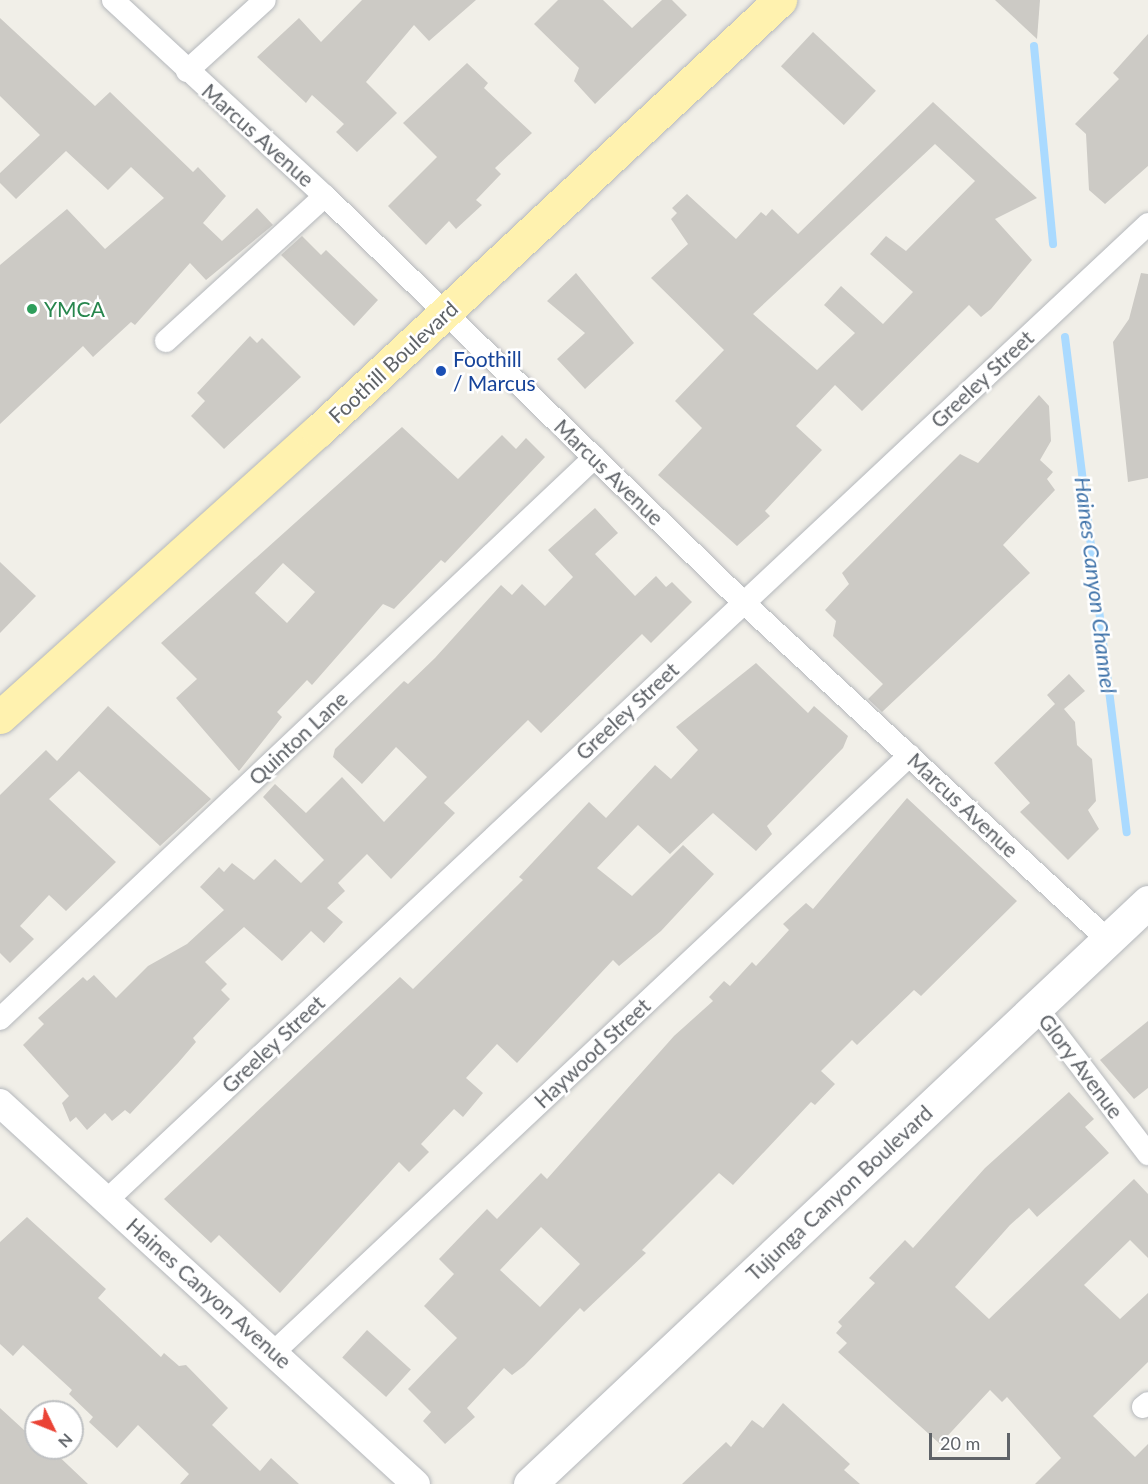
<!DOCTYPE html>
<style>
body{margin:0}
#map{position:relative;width:1148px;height:1484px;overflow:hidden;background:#f1efe8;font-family:Lato,sans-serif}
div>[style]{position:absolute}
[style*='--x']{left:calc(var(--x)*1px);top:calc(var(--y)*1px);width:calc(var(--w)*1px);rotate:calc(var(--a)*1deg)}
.stream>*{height:8px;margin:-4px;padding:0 4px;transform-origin:4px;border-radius:4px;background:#aadaff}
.building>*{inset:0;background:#cccac5;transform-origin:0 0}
.roads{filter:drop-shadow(0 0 2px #b5b8bc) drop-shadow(0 0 2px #b5b8bc)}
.minor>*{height:22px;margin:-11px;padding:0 11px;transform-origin:11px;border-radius:11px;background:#fff}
.tertiary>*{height:28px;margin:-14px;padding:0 14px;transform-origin:14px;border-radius:14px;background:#fff}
.secondary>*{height:33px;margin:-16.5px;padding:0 16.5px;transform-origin:16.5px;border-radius:16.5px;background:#fff}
.primary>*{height:33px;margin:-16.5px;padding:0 16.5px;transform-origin:16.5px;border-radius:16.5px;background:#fff2af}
.dots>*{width:16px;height:16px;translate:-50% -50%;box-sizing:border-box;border:3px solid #fff;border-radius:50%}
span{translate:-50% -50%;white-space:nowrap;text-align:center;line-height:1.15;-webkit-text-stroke:5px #fff;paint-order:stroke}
.street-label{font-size:21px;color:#5f6368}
.leisure-label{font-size:21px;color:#27864d}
.left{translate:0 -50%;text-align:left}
.transit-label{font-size:21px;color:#164399}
.water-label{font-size:22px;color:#4174aa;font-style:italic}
.north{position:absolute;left:24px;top:1400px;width:60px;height:60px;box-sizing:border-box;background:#fff;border:2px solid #bfc1c3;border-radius:50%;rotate:133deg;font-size:16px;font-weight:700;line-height:24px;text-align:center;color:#5f6368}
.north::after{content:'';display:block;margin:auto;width:21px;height:27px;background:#ea4335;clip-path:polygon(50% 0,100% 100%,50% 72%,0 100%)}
.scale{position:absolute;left:929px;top:1433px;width:81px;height:27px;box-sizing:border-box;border:3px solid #5f6368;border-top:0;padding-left:8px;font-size:18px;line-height:21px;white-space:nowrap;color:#5f6368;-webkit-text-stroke:4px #fff;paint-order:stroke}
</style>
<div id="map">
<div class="stream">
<div style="--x:1034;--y:46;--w:199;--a:84.5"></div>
<div style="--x:1065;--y:337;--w:499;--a:82.9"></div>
</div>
<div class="building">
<div style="clip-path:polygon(362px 0,476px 0,429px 41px,414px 25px,366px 82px,397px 113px,357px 152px,336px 132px,344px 124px,312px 95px,306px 103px,257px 57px,299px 18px,321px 42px)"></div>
<div style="clip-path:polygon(558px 0,603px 0,632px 28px,662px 0,672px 0,687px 15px,595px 104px,574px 81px,579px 68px,534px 24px)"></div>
<div style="clip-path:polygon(995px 0,1040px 0,1037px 39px)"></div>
<div style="clip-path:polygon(0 18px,95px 106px,110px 92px,193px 172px,198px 167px,226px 196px,203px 223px,222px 241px,257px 208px,273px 225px,206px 280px,190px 263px,135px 325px,131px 322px,93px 357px,83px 346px,0 424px,0 265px,67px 209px,105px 249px,164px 198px,131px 167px,108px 190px,66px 151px,16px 199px,0 183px,0 173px,40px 135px,0 96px)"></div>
<div style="left:813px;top:32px;width:86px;height:47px;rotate:43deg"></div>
<div style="clip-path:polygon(1148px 34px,1148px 166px,1105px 204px,1089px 190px,1086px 134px,1075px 124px,1119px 79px,1113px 73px)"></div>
<div style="clip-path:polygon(467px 63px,488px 83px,484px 88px,532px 133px,495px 168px,501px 174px,476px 200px,482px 205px,456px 229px,449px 221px,426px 245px,388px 206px,437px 157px,403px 123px)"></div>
<div style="clip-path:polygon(evenodd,933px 102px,1037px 198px,995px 219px,1032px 260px,991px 309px,981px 317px,969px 305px,862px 411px,835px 385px,796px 426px,822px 450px,765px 511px,770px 516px,737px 546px,658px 475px,702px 428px,675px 401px,724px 350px,651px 278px,688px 244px,671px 219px,677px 213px,672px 208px,687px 194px,736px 239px,761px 212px,766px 216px,772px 209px,798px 234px,933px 102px,935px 144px,975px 181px,906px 251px,886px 236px,870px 254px,913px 292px,883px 324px,841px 286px,824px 305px,855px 333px,817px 370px,753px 314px,935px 144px)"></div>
<div style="clip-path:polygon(302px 236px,321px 255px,326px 250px,378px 300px,354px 326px,281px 255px)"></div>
<div style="clip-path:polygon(576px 273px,634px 343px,585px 389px,557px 359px,585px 333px,547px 301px)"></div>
<div style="clip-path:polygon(1141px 273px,1148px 274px,1148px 478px,1128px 482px,1113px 342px,1129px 319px)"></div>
<div style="clip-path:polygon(250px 336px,257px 343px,262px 338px,301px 377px,224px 449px,191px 416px,205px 401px,197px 393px)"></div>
<div style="clip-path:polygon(1039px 395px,1049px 406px,1051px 441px,1040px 460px,1053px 472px,1047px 479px,1055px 490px,1003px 545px,1030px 573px,882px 712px,868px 699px,883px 684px,833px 636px,836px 621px,825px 610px,849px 584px,842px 573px,960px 454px,978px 463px)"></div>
<div style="clip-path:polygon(evenodd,402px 427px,458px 479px,502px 435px,516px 449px,526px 438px,545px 457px,445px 563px,441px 560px,394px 609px,383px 604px,312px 685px,307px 680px,277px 712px,282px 717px,239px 771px,176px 698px,197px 679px,161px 643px,402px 427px,283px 563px,315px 592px,287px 623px,255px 593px,283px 563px)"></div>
<div style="clip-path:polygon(595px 508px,618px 533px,595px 554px,635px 596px,656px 576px,666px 587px,672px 582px,692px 602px,651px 643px,642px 634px,541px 733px,528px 720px,444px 803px,455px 813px,391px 879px,367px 854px,338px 883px,345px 891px,327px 908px,343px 922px,324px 943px,311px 931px,282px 961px,244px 927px,205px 962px,227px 984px,221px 990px,230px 999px,193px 1038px,196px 1042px,178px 1063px,130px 1114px,125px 1110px,112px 1121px,105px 1113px,87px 1130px,76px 1117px,70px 1122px,62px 1103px,69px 1096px,23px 1045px,44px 1024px,38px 1018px,83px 977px,87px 981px,94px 975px,116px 998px,148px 966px,187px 944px,224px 910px,200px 887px,219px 867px,224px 872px,232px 863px,254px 880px,275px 859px,301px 883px,324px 860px,263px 797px,275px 784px,306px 813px,342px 777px,384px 822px,427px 777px,396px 747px,362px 784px,333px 757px,335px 749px,404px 681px,408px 684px,435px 658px,501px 585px,512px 595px,522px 584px,545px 606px,573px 577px,548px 550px)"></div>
<div style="clip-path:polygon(0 562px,36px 596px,0 633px)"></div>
<div style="clip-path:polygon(756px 663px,808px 713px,814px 706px,848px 736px,843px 748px,767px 826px,772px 834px,756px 851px,713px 813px,670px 854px,638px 825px,597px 868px,632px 896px,683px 845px,714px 874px,661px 931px,619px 966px,613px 960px,517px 1063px,497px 1044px,466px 1078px,483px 1093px,463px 1117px,454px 1109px,421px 1144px,429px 1152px,409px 1172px,399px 1162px,280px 1293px,219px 1235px,211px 1243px,164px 1199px,400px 977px,413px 989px,523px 880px,519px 877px,589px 802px,606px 818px,655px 765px,671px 779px,698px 750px,676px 727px)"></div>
<div style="clip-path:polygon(1069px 674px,1085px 691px,1064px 709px,1075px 722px,1077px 745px,1092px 759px,1096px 801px,1088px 810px,1099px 829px,1068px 860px,1020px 812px,1030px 803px,994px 763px,1055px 704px,1047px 695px)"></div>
<div style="clip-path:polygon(108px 706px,211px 799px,160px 846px,79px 771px,49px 799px,116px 862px,66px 911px,49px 895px,20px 926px,34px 939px,10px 963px,0 953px,0 795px,46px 750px,57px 761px)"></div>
<div style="clip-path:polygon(evenodd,907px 798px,1017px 901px,921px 996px,914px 990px,857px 1045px,852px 1040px,821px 1071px,835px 1084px,815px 1105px,811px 1102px,733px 1185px,719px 1173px,642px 1250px,646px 1253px,584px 1312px,580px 1308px,524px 1366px,512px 1375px,504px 1368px,467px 1408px,475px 1417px,445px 1444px,423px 1421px,431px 1412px,408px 1389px,457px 1338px,424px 1306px,454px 1274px,439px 1259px,487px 1209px,497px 1219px,541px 1173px,547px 1179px,674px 1036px,713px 1001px,709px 997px,724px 981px,730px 986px,752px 962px,756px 966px,789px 930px,783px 924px,806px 903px,813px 909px,907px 798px,541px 1227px,580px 1264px,540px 1307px,500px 1270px,541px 1227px)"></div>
<div style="clip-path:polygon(1148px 1021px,1148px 1088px,1134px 1099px,1100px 1060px)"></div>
<div style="clip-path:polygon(1069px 1092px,1094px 1119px,1085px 1127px,1109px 1153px,1037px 1217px,1029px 1208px,1010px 1225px,955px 1287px,989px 1319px,1134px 1179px,1148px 1194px,1148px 1258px,1130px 1240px,1084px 1285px,1120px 1319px,1148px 1293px,1148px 1362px,1093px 1416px,1135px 1457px,1148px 1444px,1148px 1484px,1035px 1484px,1061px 1458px,1007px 1397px,1002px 1402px,990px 1390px,940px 1444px,838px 1352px,847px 1343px,836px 1333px,842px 1326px,838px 1322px,875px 1283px,869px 1278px,905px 1240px,913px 1248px,985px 1168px)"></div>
<div style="clip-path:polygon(27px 1217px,106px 1289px,98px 1298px,161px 1357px,164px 1353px,179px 1366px,186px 1365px,228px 1408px,212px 1425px,260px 1471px,271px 1458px,299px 1484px,180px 1484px,189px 1474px,138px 1425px,117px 1448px,89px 1422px,93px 1417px,69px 1394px,72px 1390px,23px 1345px,13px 1356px,0 1344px,0 1242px)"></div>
<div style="left:367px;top:1330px;width:59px;height:37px;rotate:42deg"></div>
<div style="clip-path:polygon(783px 1403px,850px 1464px,844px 1470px,860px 1484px,682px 1484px,726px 1442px,731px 1447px,752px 1420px,763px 1428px)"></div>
<div style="clip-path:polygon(0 1408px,36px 1441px,36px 1448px,50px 1448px,88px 1484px,0 1484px)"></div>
</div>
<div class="roads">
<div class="minor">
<div style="--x:113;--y:0;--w:289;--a:42.8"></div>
<div style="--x:325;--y:196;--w:583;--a:44.17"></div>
<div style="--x:743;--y:602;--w:497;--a:42.8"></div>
<div style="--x:187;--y:71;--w:105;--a:-42.3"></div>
<div style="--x:166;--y:341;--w:215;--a:-42.4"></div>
<div style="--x:1036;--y:1007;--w:185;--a:52.7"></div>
<div style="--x:0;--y:1019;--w:818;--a:-43.37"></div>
<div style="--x:107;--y:1200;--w:1427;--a:-43.15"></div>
<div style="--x:274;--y:1352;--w:872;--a:-43.19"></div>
<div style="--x:1143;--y:1407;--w:6;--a:-39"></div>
</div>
<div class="tertiary">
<div style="--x:0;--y:1103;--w:564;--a:42.49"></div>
</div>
<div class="secondary">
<div style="--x:530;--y:1484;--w:849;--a:-43.28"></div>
</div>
<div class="primary">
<div style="--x:0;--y:717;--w:428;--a:-42"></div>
<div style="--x:318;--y:431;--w:632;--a:-43.01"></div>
</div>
</div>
<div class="dots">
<div style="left:32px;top:309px;background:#2e9e5b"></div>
<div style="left:441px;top:371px;background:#1a4fb4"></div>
</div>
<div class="street-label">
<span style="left:258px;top:135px;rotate:42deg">Marcus Avenue</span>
<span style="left:393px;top:362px;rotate:-43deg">Foothill Boulevard</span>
<span style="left:982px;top:379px;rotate:-43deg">Greeley Street</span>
<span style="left:609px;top:472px;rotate:44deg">Marcus Avenue</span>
<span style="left:627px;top:711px;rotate:-43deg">Greeley Street</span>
<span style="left:298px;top:738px;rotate:-43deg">Quinton Lane</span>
<span style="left:963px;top:805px;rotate:43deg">Marcus Avenue</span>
<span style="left:273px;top:1044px;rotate:-43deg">Greeley Street</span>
<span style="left:592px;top:1053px;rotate:-43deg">Haywood Street</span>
<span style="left:1081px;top:1066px;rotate:53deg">Glory Avenue</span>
<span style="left:839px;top:1193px;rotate:-43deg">Tujunga Canyon Boulevard</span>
<span style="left:209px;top:1293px;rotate:42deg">Haines Canyon Avenue</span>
</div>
<div class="leisure-label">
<span class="left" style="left:44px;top:309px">YMCA</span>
</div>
<div class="transit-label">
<span class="left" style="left:453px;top:371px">Foothill<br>/ Marcus</span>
</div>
<div class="water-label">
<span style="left:1096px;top:585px;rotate:83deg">Haines Canyon Channel</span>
</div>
<div class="north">N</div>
<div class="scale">20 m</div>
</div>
